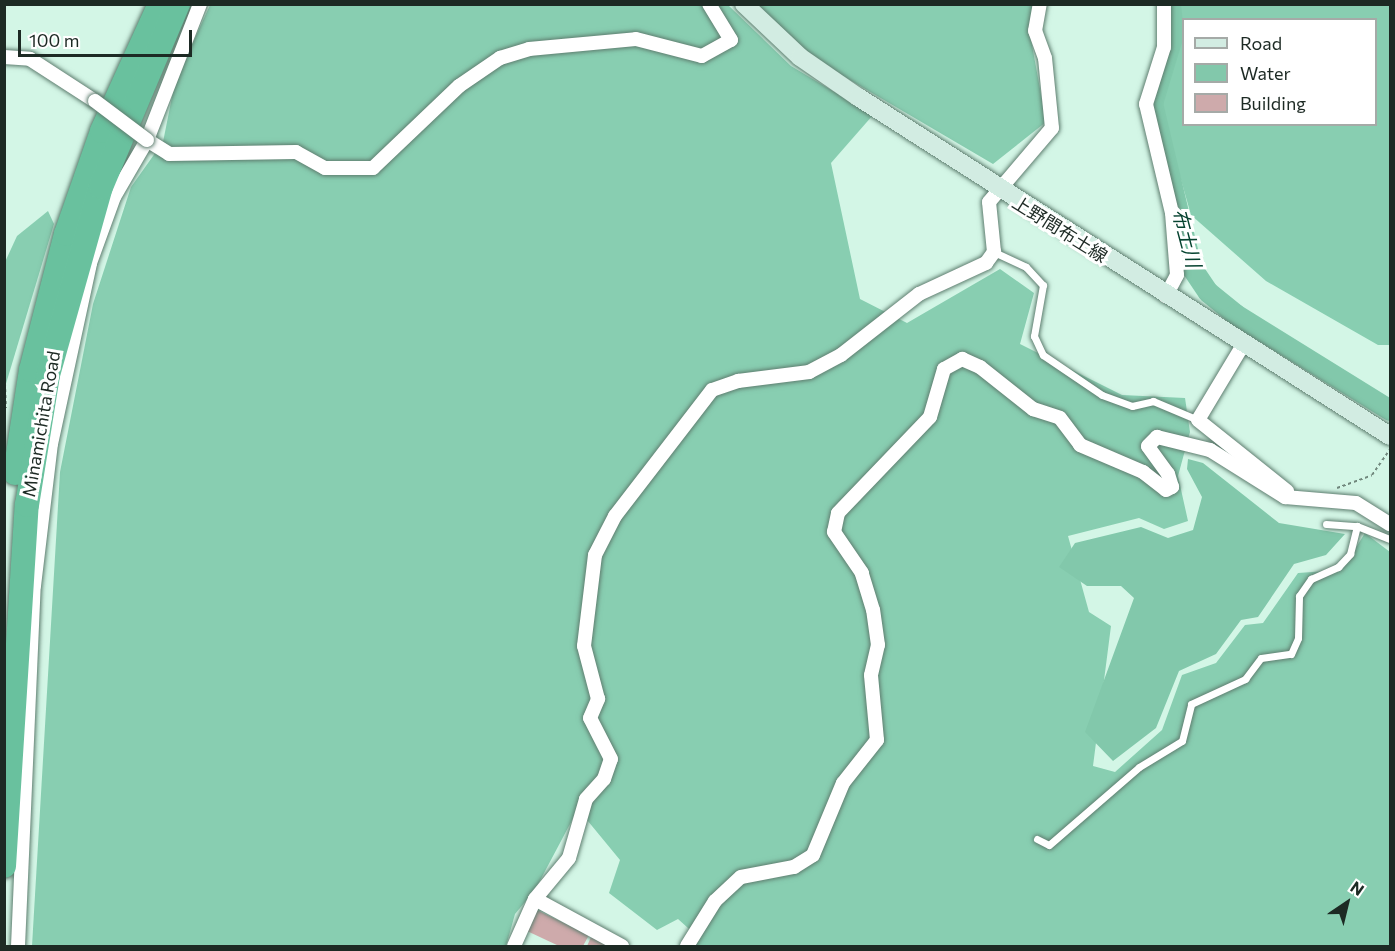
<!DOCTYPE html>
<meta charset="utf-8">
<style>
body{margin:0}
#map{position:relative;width:1395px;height:951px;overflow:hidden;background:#d3f6e6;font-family:Commissioner,"Noto Sans JP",sans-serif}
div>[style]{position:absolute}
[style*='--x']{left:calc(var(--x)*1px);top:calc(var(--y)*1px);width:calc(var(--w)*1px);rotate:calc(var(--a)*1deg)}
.forest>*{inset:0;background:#88ceb1}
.water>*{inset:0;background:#82c8ab}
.river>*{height:21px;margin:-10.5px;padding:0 10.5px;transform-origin:10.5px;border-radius:10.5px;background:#82c8ab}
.building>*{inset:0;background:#ceaaab}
.path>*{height:2px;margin-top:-1px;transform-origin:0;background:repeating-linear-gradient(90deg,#70877c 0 3px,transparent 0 6px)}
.roads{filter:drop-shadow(0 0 2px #5f7e70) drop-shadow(0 0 2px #5f7e70)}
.lane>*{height:7px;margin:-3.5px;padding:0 3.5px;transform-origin:3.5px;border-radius:3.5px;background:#fff}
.street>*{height:14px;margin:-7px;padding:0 7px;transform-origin:7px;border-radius:7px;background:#fff}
.secondary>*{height:18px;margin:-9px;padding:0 9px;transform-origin:9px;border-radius:9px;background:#d2ece2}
.highway>*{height:24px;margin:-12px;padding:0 12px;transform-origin:12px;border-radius:12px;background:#69c19e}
.bridges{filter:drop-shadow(0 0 2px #5f7e70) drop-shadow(0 0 2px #5f7e70)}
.street-bridge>*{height:14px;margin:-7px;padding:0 7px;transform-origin:7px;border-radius:7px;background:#fff}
span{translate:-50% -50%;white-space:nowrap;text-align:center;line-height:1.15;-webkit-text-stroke:6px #fff;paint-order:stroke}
.street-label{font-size:18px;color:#1d2a24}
.water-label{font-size:20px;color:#064330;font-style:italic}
.frame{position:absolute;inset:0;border:6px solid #1d2a24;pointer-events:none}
.legend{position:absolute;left:1182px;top:18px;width:195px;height:108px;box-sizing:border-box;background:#fff;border:2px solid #a5aaa7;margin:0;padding:8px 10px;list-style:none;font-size:18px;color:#1d2a24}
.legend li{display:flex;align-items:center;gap:12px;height:30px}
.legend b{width:30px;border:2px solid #a5aaa7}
.north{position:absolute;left:1317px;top:873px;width:60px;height:60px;-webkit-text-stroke:4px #fff;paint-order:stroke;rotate:35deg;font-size:16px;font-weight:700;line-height:24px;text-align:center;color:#1d2a24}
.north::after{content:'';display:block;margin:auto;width:21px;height:27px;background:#1d2a24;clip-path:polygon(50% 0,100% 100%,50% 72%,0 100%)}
.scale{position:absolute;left:18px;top:30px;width:174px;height:27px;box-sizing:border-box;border:3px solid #1d2a24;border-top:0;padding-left:8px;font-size:18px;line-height:21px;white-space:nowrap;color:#1d2a24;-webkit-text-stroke:4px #fff;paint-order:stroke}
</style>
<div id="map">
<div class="forest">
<div style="clip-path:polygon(210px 5px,728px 5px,791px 66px,873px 115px,831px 163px,860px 299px,907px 323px,1000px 269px,1034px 293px,1020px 344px,1122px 395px,1185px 398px,1190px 432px,1178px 476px,1188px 521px,1164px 529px,1139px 518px,1068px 536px,1089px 612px,1111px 626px,1093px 766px,1115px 772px,1162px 730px,1182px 675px,1216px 663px,1245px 625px,1263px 623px,1298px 573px,1342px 570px,1365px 533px,1390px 552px,1390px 946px,692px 946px,698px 937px,678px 919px,657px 930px,609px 893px,620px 860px,578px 809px,535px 890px,515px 914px,506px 946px,32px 946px,60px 472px,93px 304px,131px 187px,163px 142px,175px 82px)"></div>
<div style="clip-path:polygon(754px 5px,1034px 5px,1030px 34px,1046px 122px,993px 164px,804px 53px)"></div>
<div style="clip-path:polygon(evenodd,1179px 5px,1390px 5px,1390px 345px,1378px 345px,1266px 281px,1191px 215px,1160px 106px,1183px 23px,1179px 5px,1184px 20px,1376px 20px,1376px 124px,1184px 124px,1184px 20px)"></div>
<div style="clip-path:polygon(48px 211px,54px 224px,5px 387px,5px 262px,17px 236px)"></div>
</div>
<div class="water">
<div style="clip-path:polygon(1188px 459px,1203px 463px,1279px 523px,1345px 534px,1326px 555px,1294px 564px,1258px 617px,1241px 620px,1216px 654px,1179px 671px,1156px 728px,1113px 761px,1085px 732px,1134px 598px,1121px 586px,1087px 586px,1059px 567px,1075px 543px,1141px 527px,1168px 538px,1193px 530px,1202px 497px,1187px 469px)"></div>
</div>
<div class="river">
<div style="--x:1170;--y:4;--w:30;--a:84"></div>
<div style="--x:1173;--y:34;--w:72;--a:106.9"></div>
<div style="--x:1152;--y:103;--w:169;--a:76.6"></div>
<div style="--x:1191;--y:267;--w:30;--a:56"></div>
<div style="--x:1208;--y:292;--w:35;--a:39"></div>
<div style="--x:1235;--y:314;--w:182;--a:31.8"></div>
</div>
<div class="building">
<div style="clip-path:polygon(537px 910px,589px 935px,583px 946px,559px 946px,527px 931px)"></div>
<div style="clip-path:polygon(592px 935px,611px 946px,587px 946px)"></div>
</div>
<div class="path">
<div style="--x:4;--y:359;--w:49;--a:87.7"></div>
<div style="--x:1337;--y:488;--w:37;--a:-20"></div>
<div style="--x:1372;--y:475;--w:32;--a:-55"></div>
</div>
<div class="roads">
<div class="lane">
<div style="--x:994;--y:252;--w:35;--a:25"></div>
<div style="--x:1026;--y:267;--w:25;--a:47"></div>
<div style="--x:1043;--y:285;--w:52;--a:100"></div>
<div style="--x:1034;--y:336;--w:21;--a:65"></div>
<div style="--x:1043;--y:355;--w:71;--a:34.1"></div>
<div style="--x:1102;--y:395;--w:32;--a:20"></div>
<div style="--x:1132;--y:406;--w:22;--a:-13"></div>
<div style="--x:1153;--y:401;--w:49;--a:22.9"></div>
<div style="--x:1326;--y:524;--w:31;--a:4"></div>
<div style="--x:1357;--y:526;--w:35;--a:22"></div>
<div style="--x:1037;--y:839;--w:13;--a:27"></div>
<div style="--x:1049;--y:845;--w:119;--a:-40.9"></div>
<div style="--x:1139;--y:767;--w:50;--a:-31.2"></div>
<div style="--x:1182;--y:741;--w:38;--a:-76"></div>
<div style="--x:1191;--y:704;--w:60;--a:-24.8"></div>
<div style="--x:1245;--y:679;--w:26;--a:-53"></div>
<div style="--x:1261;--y:658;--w:30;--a:-8"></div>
<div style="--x:1291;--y:654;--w:17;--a:-66"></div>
<div style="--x:1298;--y:638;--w:42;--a:-88.6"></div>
<div style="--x:1299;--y:596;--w:21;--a:-55"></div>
<div style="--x:1311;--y:579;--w:30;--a:-24"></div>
<div style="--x:1338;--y:567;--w:18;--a:-47"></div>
<div style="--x:1350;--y:554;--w:29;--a:-76"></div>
</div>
<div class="street">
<div style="--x:1164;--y:4;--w:43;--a:90"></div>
<div style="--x:1164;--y:47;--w:60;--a:107.5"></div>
<div style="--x:1146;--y:104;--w:112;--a:76.6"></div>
<div style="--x:1172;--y:213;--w:62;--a:85.4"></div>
<div style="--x:1177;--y:275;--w:24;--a:118"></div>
<div style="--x:4;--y:57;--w:26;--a:4"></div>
<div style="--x:30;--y:59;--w:77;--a:32.9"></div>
<div style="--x:147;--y:140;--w:26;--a:32"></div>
<div style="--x:169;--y:154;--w:127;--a:-0.9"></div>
<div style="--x:296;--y:152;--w:33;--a:29"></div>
<div style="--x:325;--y:168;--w:48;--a:0"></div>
<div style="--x:373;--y:168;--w:119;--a:-43.6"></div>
<div style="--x:459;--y:86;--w:50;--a:-34.3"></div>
<div style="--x:500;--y:58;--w:30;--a:-17"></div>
<div style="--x:529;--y:49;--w:107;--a:-5.3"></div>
<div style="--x:636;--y:39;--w:68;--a:14.4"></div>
<div style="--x:702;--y:56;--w:33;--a:-29"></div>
<div style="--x:731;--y:40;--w:42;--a:-121.4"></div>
<div style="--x:1243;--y:345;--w:87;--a:121"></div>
<div style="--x:1198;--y:420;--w:114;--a:38.6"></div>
<div style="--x:535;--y:899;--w:99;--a:28.4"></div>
<div style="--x:18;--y:946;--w:360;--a:-87.5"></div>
<div style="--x:34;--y:586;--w:143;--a:-83.2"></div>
<div style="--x:51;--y:444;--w:185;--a:-77.8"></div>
<div style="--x:90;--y:263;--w:70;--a:-70"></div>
<div style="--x:114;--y:197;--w:66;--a:-59.9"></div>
<div style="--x:147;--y:140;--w:146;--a:-68.7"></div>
<div style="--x:514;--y:946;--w:51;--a:-65.9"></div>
<div style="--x:535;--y:899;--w:53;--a:-50.3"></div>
<div style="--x:569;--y:858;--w:61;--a:-73.9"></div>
<div style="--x:586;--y:799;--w:27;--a:-48"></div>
<div style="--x:604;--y:779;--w:21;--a:-71"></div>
<div style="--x:611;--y:759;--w:46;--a:-117.1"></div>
<div style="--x:590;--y:718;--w:21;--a:-67"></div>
<div style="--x:598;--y:699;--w:55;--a:-104.8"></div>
<div style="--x:584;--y:646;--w:92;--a:-83.1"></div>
<div style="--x:595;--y:555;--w:44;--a:-62.9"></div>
<div style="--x:615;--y:516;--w:159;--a:-52.4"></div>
<div style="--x:712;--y:390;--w:28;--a:-19"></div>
<div style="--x:738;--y:381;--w:72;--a:-7.2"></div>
<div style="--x:809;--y:372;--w:36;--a:-28"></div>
<div style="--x:841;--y:355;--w:99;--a:-38"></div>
<div style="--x:919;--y:294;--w:74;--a:-24.8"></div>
<div style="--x:986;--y:263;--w:14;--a:-54"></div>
<div style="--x:994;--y:252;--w:50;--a:-95.7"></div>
<div style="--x:989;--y:202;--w:97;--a:-49.6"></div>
<div style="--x:1052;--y:128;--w:70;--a:-95.7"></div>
<div style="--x:1045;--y:58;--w:29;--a:-110"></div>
<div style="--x:1035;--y:31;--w:27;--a:-80"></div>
<div style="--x:687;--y:946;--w:53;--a:-58.1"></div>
<div style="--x:715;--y:901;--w:35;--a:-43"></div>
<div style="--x:741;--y:877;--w:54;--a:-10.7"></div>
<div style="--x:794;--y:867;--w:22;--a:-32"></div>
<div style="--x:813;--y:855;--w:78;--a:-67.4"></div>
<div style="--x:843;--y:783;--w:55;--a:-51.7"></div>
<div style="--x:877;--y:740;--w:65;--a:-95.3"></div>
<div style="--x:871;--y:675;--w:31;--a:-77"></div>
<div style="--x:878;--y:645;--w:35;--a:-98"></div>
<div style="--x:873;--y:610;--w:39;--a:-107"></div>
<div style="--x:862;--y:573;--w:50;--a:-124.3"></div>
<div style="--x:834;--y:532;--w:19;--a:-78"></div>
<div style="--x:838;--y:513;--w:133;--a:-46.2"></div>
<div style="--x:930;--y:417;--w:50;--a:-73.7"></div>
<div style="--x:944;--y:369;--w:21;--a:-29"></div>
<div style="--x:962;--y:359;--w:20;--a:24"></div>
<div style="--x:980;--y:367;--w:68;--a:38.4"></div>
<div style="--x:1033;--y:409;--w:28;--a:18"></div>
<div style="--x:1060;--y:418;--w:34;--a:53"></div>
<div style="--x:1080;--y:445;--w:69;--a:23.2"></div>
<div style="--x:1143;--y:472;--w:29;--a:38"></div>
<div style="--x:1166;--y:490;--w:7;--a:-27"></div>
<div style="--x:1172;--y:487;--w:14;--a:-107"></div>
<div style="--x:1168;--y:474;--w:34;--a:-126"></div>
<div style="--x:1148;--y:446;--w:13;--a:-45"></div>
<div style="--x:1157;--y:437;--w:55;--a:13.8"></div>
<div style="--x:1210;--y:450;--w:89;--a:32.1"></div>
<div style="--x:1285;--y:497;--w:71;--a:4.8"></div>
<div style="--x:1356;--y:503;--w:40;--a:32"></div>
</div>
<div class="secondary">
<div style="--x:744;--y:4;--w:77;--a:43.4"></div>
<div style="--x:800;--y:57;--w:70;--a:34.6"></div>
<div style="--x:858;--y:97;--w:631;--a:32.51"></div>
</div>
<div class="highway">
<div style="--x:15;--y:473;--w:104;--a:-81.2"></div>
<div style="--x:31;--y:370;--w:140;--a:-75.6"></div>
<div style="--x:66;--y:234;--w:109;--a:-70.7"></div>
<div style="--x:102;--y:131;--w:140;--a:-65.5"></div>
<div style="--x:4;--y:866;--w:362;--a:-86.4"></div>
<div style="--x:27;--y:505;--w:132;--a:-80.8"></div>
<div style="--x:48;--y:375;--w:195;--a:-74.3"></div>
<div style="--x:101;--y:187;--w:199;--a:-67.2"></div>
</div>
</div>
<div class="bridges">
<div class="street-bridge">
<div style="--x:95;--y:101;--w:65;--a:36.9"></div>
</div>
</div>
<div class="street-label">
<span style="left:1060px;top:229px;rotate:32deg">上野間布土線</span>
<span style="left:41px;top:424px;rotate:-80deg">Minamichita Road</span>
</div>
<div class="water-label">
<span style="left:1187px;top:238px;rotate:75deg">布土川</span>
</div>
<div class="frame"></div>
<ul class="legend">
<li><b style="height:8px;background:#d2ece2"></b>Road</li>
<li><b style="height:16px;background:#82c8ab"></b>Water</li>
<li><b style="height:16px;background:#ceaaab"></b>Building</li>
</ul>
<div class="north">N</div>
<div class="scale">100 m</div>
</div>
